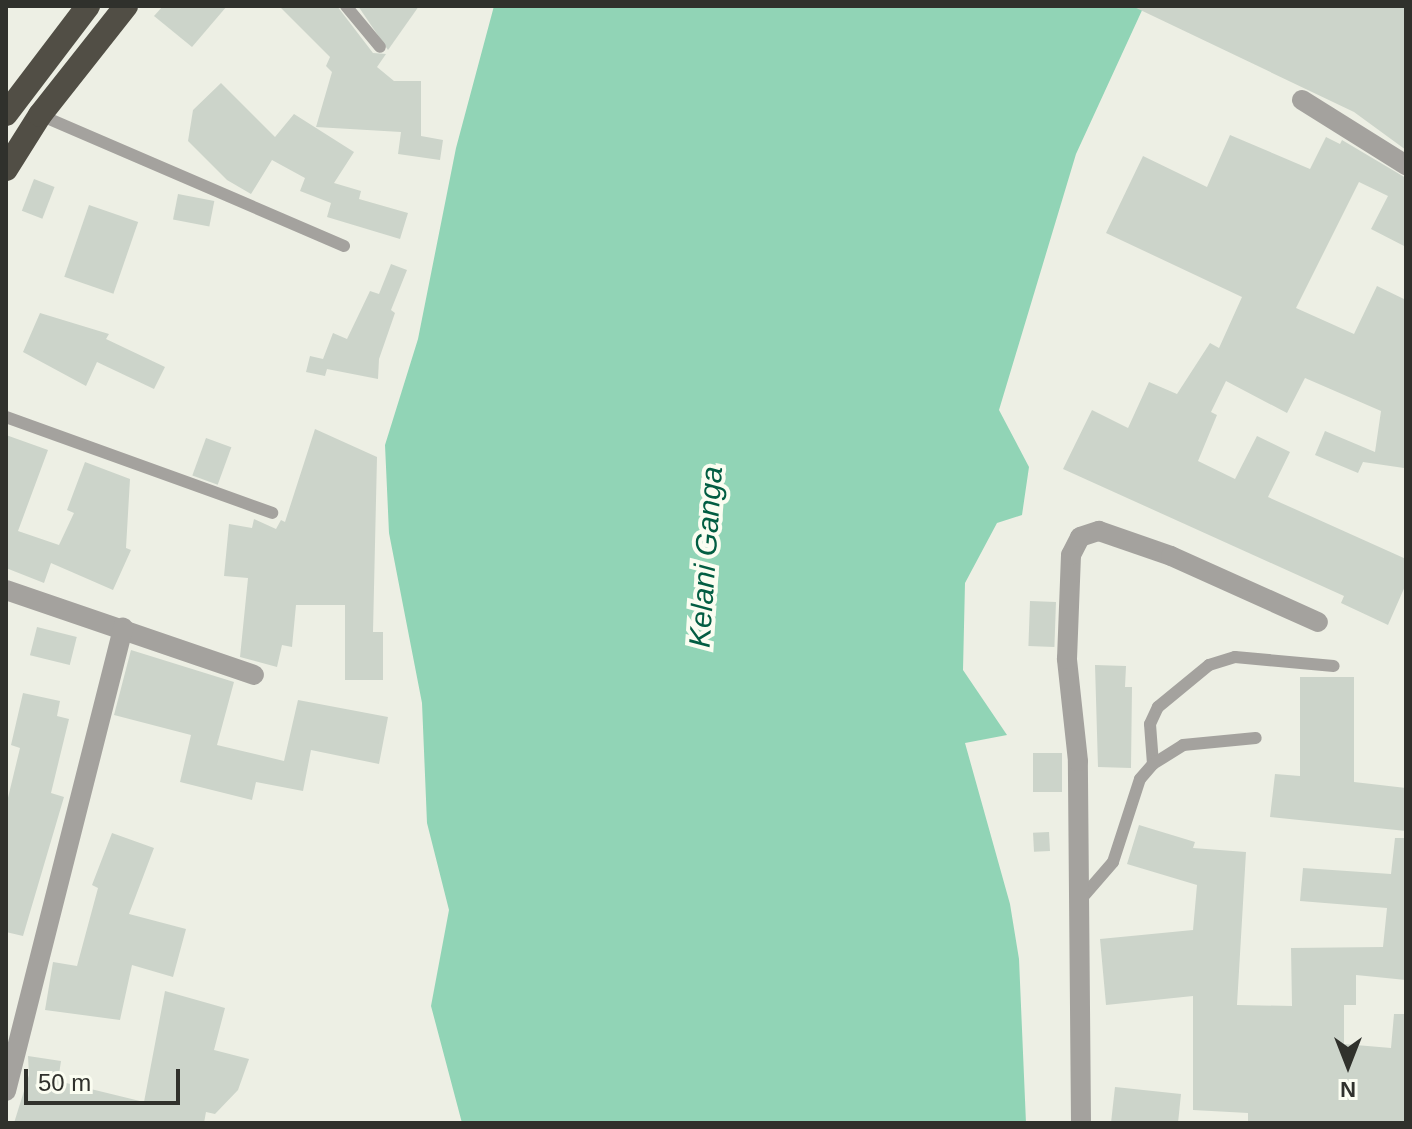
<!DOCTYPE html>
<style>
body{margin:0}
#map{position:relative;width:1412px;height:1129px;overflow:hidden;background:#edefe4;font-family:Helvetica,sans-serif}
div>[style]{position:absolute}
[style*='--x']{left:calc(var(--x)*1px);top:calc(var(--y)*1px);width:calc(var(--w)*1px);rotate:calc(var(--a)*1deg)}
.water>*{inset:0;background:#91d4b6}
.building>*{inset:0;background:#ccd4ca;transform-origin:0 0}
.lane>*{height:12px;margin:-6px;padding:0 6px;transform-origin:6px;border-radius:6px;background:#a4a29e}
.street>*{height:20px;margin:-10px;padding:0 10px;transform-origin:10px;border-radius:10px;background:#a4a29e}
.highway>*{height:24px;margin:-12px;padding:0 12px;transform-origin:12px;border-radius:12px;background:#514e45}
span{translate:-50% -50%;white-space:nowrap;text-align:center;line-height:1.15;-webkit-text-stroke:8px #fbfdf1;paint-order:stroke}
.water-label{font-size:30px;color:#025d42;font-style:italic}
.frame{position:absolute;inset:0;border:8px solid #30312c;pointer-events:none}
.north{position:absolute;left:1308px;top:1025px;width:80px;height:80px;-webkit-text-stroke:6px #fbfdf1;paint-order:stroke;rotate:180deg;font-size:22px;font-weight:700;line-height:32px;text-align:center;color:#30312c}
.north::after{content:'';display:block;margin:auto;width:28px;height:36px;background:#30312c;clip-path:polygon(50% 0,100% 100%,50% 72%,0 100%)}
.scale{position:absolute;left:24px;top:1069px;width:156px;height:36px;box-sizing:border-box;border:4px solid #30312c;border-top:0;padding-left:10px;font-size:24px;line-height:28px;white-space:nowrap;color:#30312c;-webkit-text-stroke:6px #fbfdf1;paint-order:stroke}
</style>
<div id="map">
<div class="water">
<div style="clip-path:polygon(494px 6px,1144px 6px,1076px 154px,999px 410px,1029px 467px,1022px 515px,997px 523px,965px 583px,963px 670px,1007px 735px,965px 743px,1010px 904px,1019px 959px,1026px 1123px,462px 1123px,431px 1006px,449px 910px,427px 823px,422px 703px,389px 533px,385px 445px,418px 339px,456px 148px)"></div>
</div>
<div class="building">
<div style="clip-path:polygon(163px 6px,227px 6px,192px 47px,154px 16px)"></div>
<div style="clip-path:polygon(279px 6px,337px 6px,373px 53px,386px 54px,377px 67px,394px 81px,421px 81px,421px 136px,443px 140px,440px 160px,398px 154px,401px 132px,316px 127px,332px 72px,326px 66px,330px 57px)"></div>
<div style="clip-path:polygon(358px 6px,419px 6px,388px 50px)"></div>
<div style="clip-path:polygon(1132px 6px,1406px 6px,1406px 150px,1354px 112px)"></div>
<div style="clip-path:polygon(221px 83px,275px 137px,294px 114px,354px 152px,334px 183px,361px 191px,359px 199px,408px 213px,400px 239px,327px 217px,331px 203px,300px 191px,305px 178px,272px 160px,251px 194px,227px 180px,188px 141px,193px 110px)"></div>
<div style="clip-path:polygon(1230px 135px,1310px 169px,1326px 137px,1340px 144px,1342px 140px,1406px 178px,1406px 247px,1371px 229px,1388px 196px,1359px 182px,1296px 308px,1354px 334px,1377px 286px,1406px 300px,1404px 468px,1363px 462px,1358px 473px,1315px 455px,1325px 431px,1375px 452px,1381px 411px,1305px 378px,1287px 413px,1226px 381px,1211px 412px,1217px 415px,1198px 461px,1235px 479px,1257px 436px,1290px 452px,1268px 497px,1406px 559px,1406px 584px,1388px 625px,1341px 603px,1344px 596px,1063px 469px,1092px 410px,1128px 428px,1149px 382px,1177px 394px,1210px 343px,1219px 348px,1242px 297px,1106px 233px,1143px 156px,1207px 187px)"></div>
<div style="left:34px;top:179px;width:22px;height:34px;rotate:21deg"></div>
<div style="left:178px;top:194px;width:37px;height:26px;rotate:11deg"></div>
<div style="left:89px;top:205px;width:52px;height:76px;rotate:19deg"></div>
<div style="clip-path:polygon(391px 264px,407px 270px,391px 310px,395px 313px,379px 359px,378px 379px,327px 369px,325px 376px,306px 372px,310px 356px,323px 359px,333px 333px,347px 339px,370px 291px,379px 294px)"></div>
<div style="clip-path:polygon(40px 313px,109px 334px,106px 339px,165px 367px,154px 389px,97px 362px,86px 386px,23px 352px)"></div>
<div style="clip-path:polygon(315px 429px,377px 457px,373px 632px,383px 632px,383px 680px,345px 680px,345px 605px,296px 605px,292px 647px,282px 645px,277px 667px,240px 657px,248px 578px,224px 576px,229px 524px,252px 528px,254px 519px,276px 529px,281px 520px,285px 522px)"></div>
<div style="clip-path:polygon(6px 435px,48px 450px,18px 531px,59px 545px,74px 513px,67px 510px,85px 462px,130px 479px,126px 548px,131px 550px,113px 590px,51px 563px,44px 583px,6px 568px)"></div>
<div style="left:206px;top:438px;width:27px;height:40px;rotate:20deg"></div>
<div style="left:1030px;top:601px;width:26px;height:45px;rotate:2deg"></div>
<div style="left:37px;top:627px;width:41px;height:29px;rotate:14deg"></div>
<div style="clip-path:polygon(131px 650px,234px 682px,217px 745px,284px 761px,298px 700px,388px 717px,379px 764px,311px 750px,303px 791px,256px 782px,252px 800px,180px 782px,191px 735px,114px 715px)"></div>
<div style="clip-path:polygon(1095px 665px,1126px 666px,1125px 687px,1132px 687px,1131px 768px,1098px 767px)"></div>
<div style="clip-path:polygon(1300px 677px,1354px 677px,1354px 782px,1406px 788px,1406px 831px,1270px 817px,1275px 774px,1300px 776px)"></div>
<div style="clip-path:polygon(23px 693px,60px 701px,57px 716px,69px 719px,51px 793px,64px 797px,23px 936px,6px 932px,6px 806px,20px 748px,11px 745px)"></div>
<div style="left:1033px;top:753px;width:29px;height:39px"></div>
<div style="clip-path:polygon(1139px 825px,1195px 842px,1193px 848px,1246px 852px,1237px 1005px,1292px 1006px,1291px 948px,1383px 947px,1387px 908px,1300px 901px,1303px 868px,1391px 874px,1395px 838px,1406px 838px,1406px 980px,1356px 975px,1356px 1005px,1344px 1005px,1344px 1044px,1391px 1048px,1394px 1014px,1406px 1014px,1406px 1123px,1248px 1123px,1248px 1113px,1193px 1110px,1193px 996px,1106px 1005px,1100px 939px,1193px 930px,1197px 885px,1127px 864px)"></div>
<div style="left:1049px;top:832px;width:19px;height:16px;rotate:87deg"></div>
<div style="clip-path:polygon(112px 833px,154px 848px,129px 914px,186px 929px,173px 977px,132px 965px,120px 1020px,45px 1010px,53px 962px,77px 966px,98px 888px,92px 885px)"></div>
<div style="clip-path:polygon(165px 991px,225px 1008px,214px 1050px,249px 1059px,238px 1090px,215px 1114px,206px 1112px,204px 1123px,14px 1123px,29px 1075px,28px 1056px,61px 1061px,58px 1081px,144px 1102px)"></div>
<div style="clip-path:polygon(1115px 1087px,1181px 1094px,1178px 1123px,1111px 1123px)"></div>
</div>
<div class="lane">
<div style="--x:346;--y:6;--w:53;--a:50.3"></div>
<div style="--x:40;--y:115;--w:331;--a:23.3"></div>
<div style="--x:6;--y:417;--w:283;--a:19.8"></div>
<div style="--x:1153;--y:764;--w:40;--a:-94.3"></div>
<div style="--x:1150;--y:724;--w:19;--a:-65"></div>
<div style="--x:1158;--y:707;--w:66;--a:-39.5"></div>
<div style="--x:1209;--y:665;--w:27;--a:-17"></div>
<div style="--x:1235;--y:657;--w:99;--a:5.2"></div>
<div style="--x:1081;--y:899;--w:49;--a:-49.1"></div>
<div style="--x:1113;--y:862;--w:87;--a:-72"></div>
<div style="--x:1140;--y:779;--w:20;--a:-49"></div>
<div style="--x:1153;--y:764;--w:36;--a:-32"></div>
<div style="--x:1183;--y:745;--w:73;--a:-5.5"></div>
</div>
<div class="street">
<div style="--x:1302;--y:100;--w:123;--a:32"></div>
<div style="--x:6;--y:590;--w:262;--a:18.9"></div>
<div style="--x:6;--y:1091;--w:478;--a:-75.8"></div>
<div style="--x:1081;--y:1123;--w:362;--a:-90.5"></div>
<div style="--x:1078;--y:761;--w:103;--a:-96.2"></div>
<div style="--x:1067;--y:659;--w:104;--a:-87.8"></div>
<div style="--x:1071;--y:555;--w:20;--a:-63"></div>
<div style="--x:1080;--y:537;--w:20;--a:-18"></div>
<div style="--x:1099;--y:531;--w:76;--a:19.1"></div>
<div style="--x:1171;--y:556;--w:161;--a:24.2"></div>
</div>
<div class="highway">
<div style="--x:6;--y:114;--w:136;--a:-52.8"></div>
<div style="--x:6;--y:169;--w:64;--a:-57.8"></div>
<div style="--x:40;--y:115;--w:139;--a:-51.7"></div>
</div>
<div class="water-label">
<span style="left:706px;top:557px;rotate:-86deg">Kelani Ganga</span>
</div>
<div class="frame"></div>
<div class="north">N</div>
<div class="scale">50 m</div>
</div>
